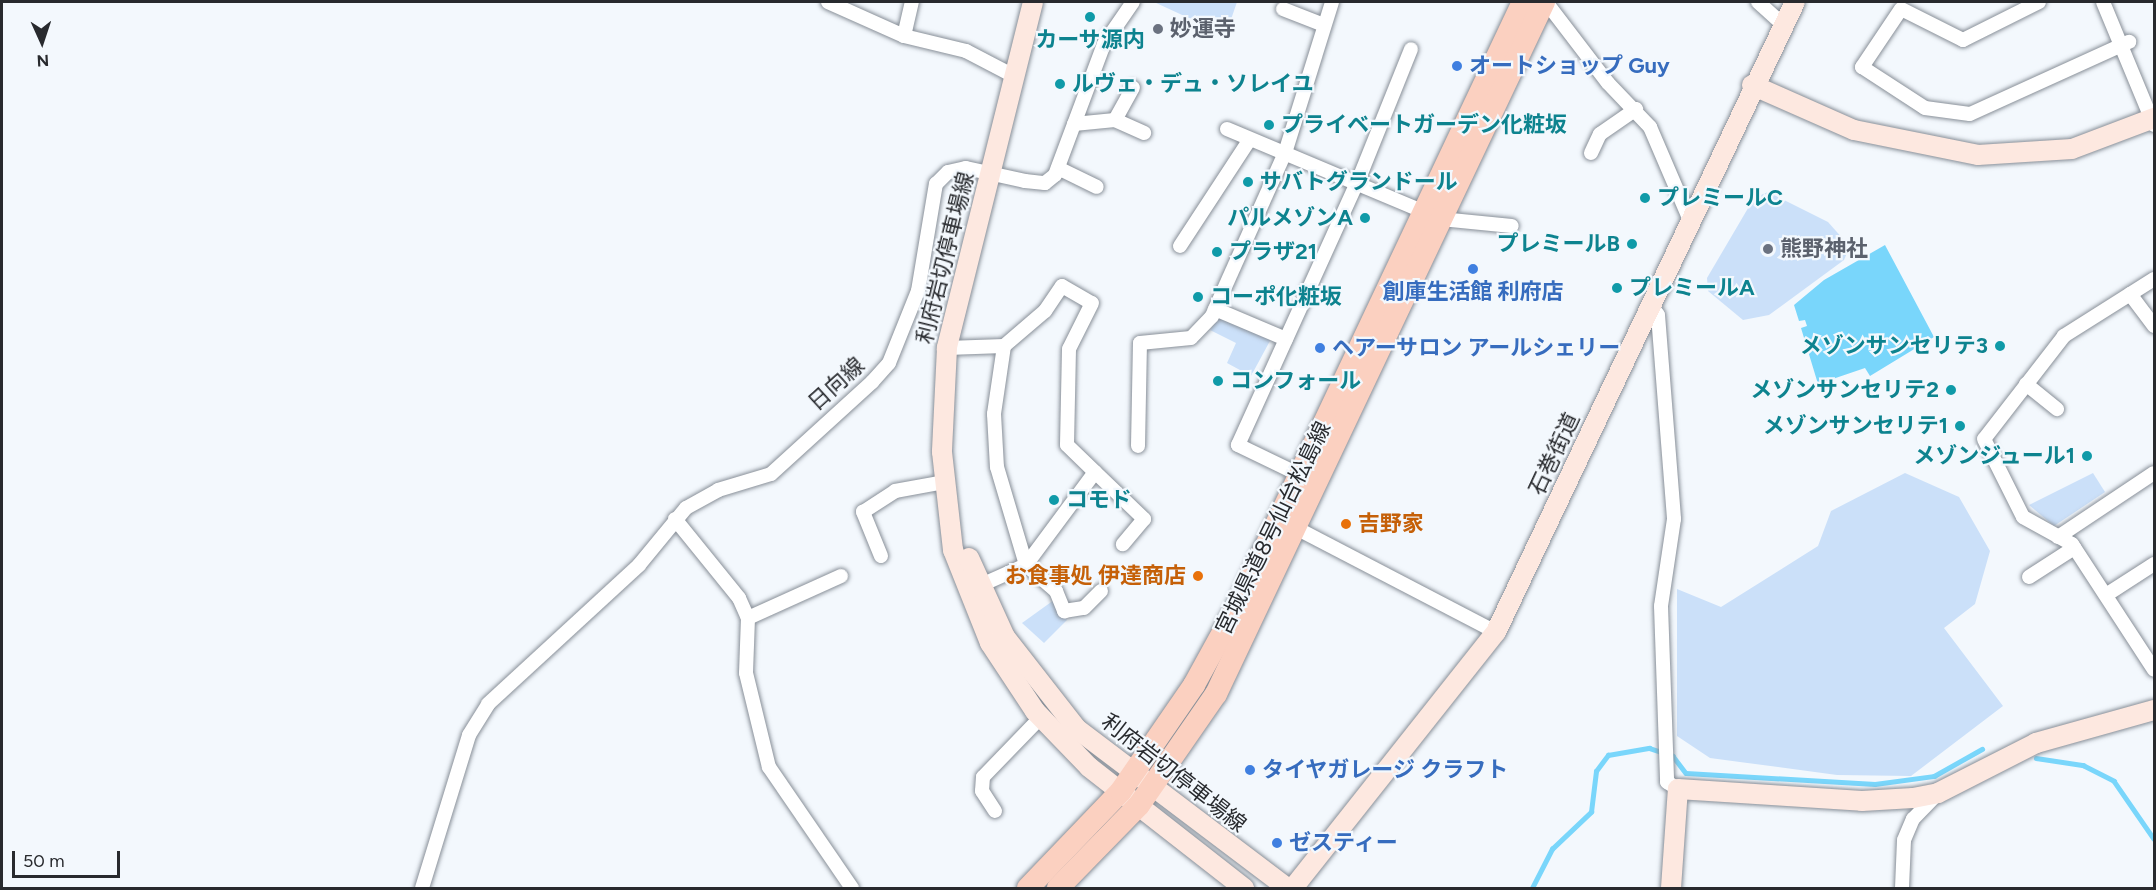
<!DOCTYPE html>
<meta charset="utf-8">
<style>
body{margin:0}
#map{position:relative;width:2156px;height:890px;overflow:hidden;background:#f3f8fd;font-family:Figtree,"Noto Sans JP",sans-serif}
div>[style]{position:absolute}
[style*='--x']{left:calc(var(--x)*1px);top:calc(var(--y)*1px);width:calc(var(--w)*1px);rotate:calc(var(--a)*1deg)}
.green>*{inset:0;background:#cbe0f9}
.water>*{inset:0;background:#79d6fb}
.stream>*{height:4.5px;margin:-2.25px;padding:0 2.25px;transform-origin:2.25px;border-radius:2.25px;background:#79d6fb}
.roads{filter:drop-shadow(0 0 2px #888f98) drop-shadow(0 0 2px #888f98)}
.street>*{height:14px;margin:-7px;padding:0 7px;transform-origin:7px;border-radius:7px;background:#fff}
.secondary>*{height:20px;margin:-10px;padding:0 10px;transform-origin:10px;border-radius:10px;background:#fde8e0}
.primary>*{height:22px;margin:-11px;padding:0 11px;transform-origin:11px;border-radius:11px;background:#fbd0c0}
.dots>*{width:16px;height:16px;translate:-50% -50%;box-sizing:border-box;border:3px solid #f3f8fd;border-radius:50%}
span{translate:-50% -50%;white-space:nowrap;text-align:center;line-height:1.15;-webkit-text-stroke:4.5px #f3f8fd;paint-order:stroke}
.worship-label{font-size:22px;color:#5b616d;font-weight:700}
.left{translate:0 -50%;text-align:left}
.culture-label{font-size:22px;color:#0d838f;font-weight:700}
.right{translate:-100% -50%;text-align:right}
.shop-label{font-size:22px;color:#366cbe;font-weight:700}
.street-label{font-size:22px;color:#282a2e}
.food-label{font-size:22px;color:#c56008;font-weight:700}
.frame{position:absolute;inset:0;border:3px solid #282a2e;pointer-events:none}
.north{position:absolute;left:12px;top:12px;width:60px;height:60px;-webkit-text-stroke:4px #f3f8fd;paint-order:stroke;rotate:177deg;font-size:16px;font-weight:700;line-height:24px;text-align:center;color:#282a2e}
.north::after{content:'';display:block;margin:auto;width:21px;height:27px;background:#282a2e;clip-path:polygon(50% 0,100% 100%,50% 72%,0 100%)}
.scale{position:absolute;left:12px;top:851px;width:108px;height:27px;box-sizing:border-box;border:3px solid #282a2e;border-top:0;padding-left:8px;font-size:18px;line-height:21px;white-space:nowrap;color:#282a2e;-webkit-text-stroke:4px #f3f8fd;paint-order:stroke}
</style>
<div id="map">
<div class="green">
<div style="clip-path:polygon(1154px 2px,1237px 2px,1227px 31px,1219px 32px)"></div>
<div style="clip-path:polygon(1768px 192px,1828px 222px,1844px 240px,1847px 253px,1844px 260px,1769px 315px,1743px 320px,1708px 291px,1707px 278px,1754px 198px)"></div>
<div style="clip-path:polygon(1219px 317px,1271px 339px,1251px 376px,1227px 363px,1236px 343px,1210px 330px)"></div>
<div style="clip-path:polygon(1905px 473px,1959px 497px,1990px 551px,1975px 604px,1944px 628px,2003px 706px,1911px 776px,1837px 775px,1710px 758px,1677px 736px,1677px 589px,1721px 607px,1818px 546px,1831px 511px)"></div>
<div style="clip-path:polygon(2093px 473px,2105px 492px,2054px 526px,2029px 505px)"></div>
<div style="clip-path:polygon(1054px 600px,1067px 620px,1044px 643px,1022px 623px)"></div>
</div>
<div class="water">
<div style="clip-path:polygon(1885px 245px,1934px 337px,1870px 376px,1865px 368px,1818px 384px,1801px 328px,1807px 326px,1805px 320px,1799px 321px,1794px 305px,1824px 280px)"></div>
</div>
<div class="stream">
<div style="--x:2036;--y:758;--w:48;--a:8.5"></div>
<div style="--x:2083;--y:765;--w:35;--a:27"></div>
<div style="--x:2114;--y:781;--w:70;--a:55.4"></div>
<div style="--x:1532;--y:888;--w:44;--a:-62.9"></div>
<div style="--x:1552;--y:849;--w:54;--a:-43.5"></div>
<div style="--x:1591;--y:812;--w:41;--a:-83"></div>
<div style="--x:1596;--y:771;--w:20;--a:-53"></div>
<div style="--x:1608;--y:755;--w:42;--a:-9.7"></div>
<div style="--x:1649;--y:748;--w:25;--a:18"></div>
<div style="--x:1673;--y:756;--w:21;--a:53"></div>
<div style="--x:1686;--y:773;--w:189;--a:3.3"></div>
<div style="--x:1875;--y:784;--w:60;--a:-7.7"></div>
<div style="--x:1934;--y:776;--w:55;--a:-29.4"></div>
</div>
<div class="roads">
<div class="street">
<div style="--x:828;--y:2;--w:83;--a:24.1"></div>
<div style="--x:904;--y:36;--w:64;--a:13.6"></div>
<div style="--x:966;--y:51;--w:54;--a:27.5"></div>
<div style="--x:1546;--y:2;--w:102;--a:52.6"></div>
<div style="--x:1608;--y:83;--w:61;--a:46.3"></div>
<div style="--x:1650;--y:127;--w:99;--a:66.8"></div>
<div style="--x:1758;--y:2;--w:31;--a:42"></div>
<div style="--x:2039;--y:2;--w:85;--a:153.4"></div>
<div style="--x:1963;--y:40;--w:69;--a:-153.4"></div>
<div style="--x:1901;--y:9;--w:70;--a:123.9"></div>
<div style="--x:1862;--y:67;--w:75;--a:33.1"></div>
<div style="--x:1925;--y:108;--w:45;--a:7.6"></div>
<div style="--x:1970;--y:114;--w:175;--a:-24.4"></div>
<div style="--x:2103;--y:2;--w:133;--a:67.5"></div>
<div style="--x:1283;--y:9;--w:41;--a:21.5"></div>
<div style="--x:904;--y:36;--w:35;--a:-77"></div>
<div style="--x:1115;--y:120;--w:32;--a:24"></div>
<div style="--x:1074;--y:124;--w:41;--a:-5.6"></div>
<div style="--x:1115;--y:120;--w:37;--a:-61"></div>
<div style="--x:1227;--y:129;--w:232;--a:22.8"></div>
<div style="--x:1441;--y:219;--w:71;--a:5.6"></div>
<div style="--x:1591;--y:153;--w:21;--a:-65"></div>
<div style="--x:1600;--y:134;--w:44;--a:-34.8"></div>
<div style="--x:1058;--y:168;--w:43;--a:26"></div>
<div style="--x:1180;--y:246;--w:124;--a:-56.8"></div>
<div style="--x:2154;--y:279;--w:107;--a:147.7"></div>
<div style="--x:2064;--y:336;--w:130;--a:127.8"></div>
<div style="--x:1984;--y:439;--w:87;--a:63.4"></div>
<div style="--x:2023;--y:517;--w:56;--a:28.9"></div>
<div style="--x:2072;--y:544;--w:150;--a:56.9"></div>
<div style="--x:2130;--y:294;--w:40;--a:53"></div>
<div style="--x:1651;--y:305;--w:12;--a:55"></div>
<div style="--x:1658;--y:315;--w:205;--a:85.5"></div>
<div style="--x:1674;--y:519;--w:88;--a:98.5"></div>
<div style="--x:1661;--y:606;--w:176;--a:88"></div>
<div style="--x:1667;--y:782;--w:13;--a:32"></div>
<div style="--x:1215;--y:309;--w:77;--a:22.9"></div>
<div style="--x:1004;--y:346;--w:69;--a:98.4"></div>
<div style="--x:994;--y:414;--w:53;--a:86.8"></div>
<div style="--x:997;--y:467;--w:102;--a:73.5"></div>
<div style="--x:1026;--y:565;--w:40;--a:41"></div>
<div style="--x:1056;--y:591;--w:22;--a:68"></div>
<div style="--x:1064;--y:611;--w:20;--a:-9"></div>
<div style="--x:1084;--y:608;--w:24;--a:-45"></div>
<div style="--x:947;--y:348;--w:57;--a:-2"></div>
<div style="--x:1004;--y:346;--w:54;--a:-40.5"></div>
<div style="--x:1045;--y:311;--w:30;--a:-56"></div>
<div style="--x:1062;--y:286;--w:34;--a:30"></div>
<div style="--x:1092;--y:303;--w:51;--a:116.6"></div>
<div style="--x:1069;--y:349;--w:96;--a:91.2"></div>
<div style="--x:1067;--y:445;--w:39;--a:44"></div>
<div style="--x:1095;--y:472;--w:116;--a:126.6"></div>
<div style="--x:1026;--y:565;--w:51;--a:155.9"></div>
<div style="--x:2026;--y:384;--w:40;--a:39"></div>
<div style="--x:1138;--y:446;--w:103;--a:-88.9"></div>
<div style="--x:1140;--y:343;--w:51;--a:-5.6"></div>
<div style="--x:1191;--y:338;--w:30;--a:-46"></div>
<div style="--x:1212;--y:316;--w:179;--a:-65.9"></div>
<div style="--x:1285;--y:153;--w:158;--a:-72.7"></div>
<div style="--x:1095;--y:472;--w:68;--a:43.8"></div>
<div style="--x:1144;--y:519;--w:33;--a:130"></div>
<div style="--x:1300;--y:475;--w:69;--a:-154.2"></div>
<div style="--x:1238;--y:445;--w:290;--a:-65.6"></div>
<div style="--x:1358;--y:181;--w:142;--a:-68.1"></div>
<div style="--x:675;--y:519;--w:102;--a:51"></div>
<div style="--x:739;--y:598;--w:22;--a:66"></div>
<div style="--x:748;--y:618;--w:55;--a:92.1"></div>
<div style="--x:746;--y:673;--w:97;--a:76.3"></div>
<div style="--x:769;--y:767;--w:147;--a:55.6"></div>
<div style="--x:1296;--y:528;--w:225;--a:27.5"></div>
<div style="--x:2058;--y:537;--w:115;--a:-33.7"></div>
<div style="--x:881;--y:556;--w:48;--a:-112.2"></div>
<div style="--x:863;--y:512;--w:38;--a:-33"></div>
<div style="--x:895;--y:491;--w:51;--a:-10.2"></div>
<div style="--x:2029;--y:577;--w:54;--a:-32.8"></div>
<div style="--x:2106;--y:595;--w:57;--a:-32.9"></div>
<div style="--x:748;--y:618;--w:102;--a:-24.3"></div>
<div style="--x:995;--y:811;--w:24;--a:-123"></div>
<div style="--x:982;--y:791;--w:14;--a:-86"></div>
<div style="--x:983;--y:777;--w:83;--a:-46"></div>
<div style="--x:422;--y:888;--w:160;--a:-72.9"></div>
<div style="--x:469;--y:735;--w:36;--a:-58"></div>
<div style="--x:488;--y:704;--w:205;--a:-42.6"></div>
<div style="--x:639;--y:565;--w:74;--a:-50.5"></div>
<div style="--x:686;--y:508;--w:37;--a:-29"></div>
<div style="--x:718;--y:490;--w:55;--a:-16.8"></div>
<div style="--x:771;--y:474;--w:137;--a:-42.3"></div>
<div style="--x:872;--y:382;--w:25;--a:-48"></div>
<div style="--x:889;--y:363;--w:78;--a:-68.1"></div>
<div style="--x:918;--y:291;--w:109;--a:-80.5"></div>
<div style="--x:936;--y:184;--w:17;--a:-45"></div>
<div style="--x:948;--y:172;--w:18;--a:-13"></div>
<div style="--x:966;--y:168;--w:60;--a:12.4"></div>
<div style="--x:1025;--y:181;--w:20;--a:6"></div>
<div style="--x:1045;--y:183;--w:13;--a:-39"></div>
<div style="--x:1055;--y:175;--w:140;--a:-69.5"></div>
<div style="--x:1104;--y:44;--w:51;--a:-55.4"></div>
<div style="--x:1902;--y:888;--w:48;--a:-87.6"></div>
<div style="--x:1904;--y:840;--w:23;--a:-67"></div>
<div style="--x:1913;--y:819;--w:36;--a:-46"></div>
</div>
<div class="secondary">
<div style="--x:1033;--y:2;--w:357;--a:104"></div>
<div style="--x:947;--y:348;--w:104;--a:92.8"></div>
<div style="--x:942;--y:452;--w:99;--a:83.6"></div>
<div style="--x:953;--y:550;--w:100;--a:68.3"></div>
<div style="--x:990;--y:643;--w:82;--a:56.5"></div>
<div style="--x:1035;--y:711;--w:78;--a:46"></div>
<div style="--x:1089;--y:767;--w:197;--a:38"></div>
<div style="--x:1752;--y:85;--w:111;--a:23.8"></div>
<div style="--x:1854;--y:130;--w:126;--a:11.4"></div>
<div style="--x:1978;--y:155;--w:94;--a:-3.7"></div>
<div style="--x:2072;--y:149;--w:88;--a:-20.7"></div>
<div style="--x:969;--y:558;--w:87;--a:65.5"></div>
<div style="--x:1005;--y:637;--w:117;--a:52"></div>
<div style="--x:1077;--y:729;--w:263;--a:37.1"></div>
<div style="--x:1293;--y:888;--w:327;--a:-51.6"></div>
<div style="--x:1496;--y:632;--w:697;--a:-64.61"></div>
<div style="--x:1671;--y:888;--w:99;--a:-86"></div>
<div style="--x:1678;--y:789;--w:184;--a:3.7"></div>
<div style="--x:1862;--y:801;--w:51;--a:-3.4"></div>
<div style="--x:1913;--y:798;--w:25;--a:-11"></div>
<div style="--x:1938;--y:793;--w:110;--a:-27"></div>
<div style="--x:2036;--y:743;--w:123;--a:-15.6"></div>
</div>
<div class="primary">
<div style="--x:1028;--y:888;--w:134;--a:-46.2"></div>
<div style="--x:1121;--y:791;--w:129;--a:-55.4"></div>
<div style="--x:1194;--y:685;--w:94;--a:-61.2"></div>
<div style="--x:1239;--y:603;--w:665;--a:-64.71"></div>
<div style="--x:1058;--y:888;--w:116;--a:-45.7"></div>
<div style="--x:1139;--y:805;--w:135;--a:-55.3"></div>
<div style="--x:1216;--y:694;--w:766;--a:-64.64"></div>
</div>
</div>
<div class="dots">
<div style="left:1090px;top:17px;background:#0f9aa8"></div>
<div style="left:1158px;top:29px;background:#6b7280"></div>
<div style="left:1457px;top:66px;background:#3f7fe0"></div>
<div style="left:1060px;top:84px;background:#0f9aa8"></div>
<div style="left:1269px;top:125px;background:#0f9aa8"></div>
<div style="left:1248px;top:182px;background:#0f9aa8"></div>
<div style="left:1645px;top:198px;background:#0f9aa8"></div>
<div style="left:1365px;top:218px;background:#0f9aa8"></div>
<div style="left:1632px;top:244px;background:#0f9aa8"></div>
<div style="left:1768px;top:249px;background:#6b7280"></div>
<div style="left:1217px;top:252px;background:#0f9aa8"></div>
<div style="left:1473px;top:269px;background:#3f7fe0"></div>
<div style="left:1617px;top:288px;background:#0f9aa8"></div>
<div style="left:1198px;top:297px;background:#0f9aa8"></div>
<div style="left:2000px;top:346px;background:#0f9aa8"></div>
<div style="left:1320px;top:348px;background:#3f7fe0"></div>
<div style="left:1218px;top:381px;background:#0f9aa8"></div>
<div style="left:1951px;top:390px;background:#0f9aa8"></div>
<div style="left:1960px;top:426px;background:#0f9aa8"></div>
<div style="left:2087px;top:456px;background:#0f9aa8"></div>
<div style="left:1054px;top:500px;background:#0f9aa8"></div>
<div style="left:1346px;top:524px;background:#e8710a"></div>
<div style="left:1198px;top:576px;background:#e8710a"></div>
<div style="left:1250px;top:770px;background:#3f7fe0"></div>
<div style="left:1277px;top:843px;background:#3f7fe0"></div>
</div>
<div class="worship-label">
<span class="left" style="left:1170px;top:29px">妙運寺</span>
<span class="left" style="left:1780px;top:249px">熊野神社</span>
</div>
<div class="culture-label">
<span style="left:1090px;top:40px">カーサ源内</span>
<span class="left" style="left:1072px;top:84px">ルヴェ・デュ・ソレイユ</span>
<span class="left" style="left:1281px;top:125px">プライベートガーデン化粧坂</span>
<span class="left" style="left:1260px;top:182px">サバトグランドール</span>
<span class="left" style="left:1657px;top:198px">プレミールC</span>
<span class="right" style="left:1353px;top:218px">パルメゾンA</span>
<span class="right" style="left:1620px;top:244px">プレミールB</span>
<span class="left" style="left:1229px;top:252px">プラザ21</span>
<span class="left" style="left:1629px;top:288px">プレミールA</span>
<span class="left" style="left:1210px;top:297px">コーポ化粧坂</span>
<span class="right" style="left:1988px;top:346px">メゾンサンセリテ3</span>
<span class="left" style="left:1230px;top:381px">コンフォール</span>
<span class="right" style="left:1939px;top:390px">メゾンサンセリテ2</span>
<span class="right" style="left:1948px;top:426px">メゾンサンセリテ1</span>
<span class="right" style="left:2075px;top:456px">メゾンジュール1</span>
<span class="left" style="left:1066px;top:500px">コモド</span>
</div>
<div class="shop-label">
<span class="left" style="left:1469px;top:66px">オートショップ Guy</span>
<span style="left:1473px;top:292px">創庫生活館 利府店</span>
<span class="left" style="left:1332px;top:348px">ヘアーサロン アールシェリー</span>
<span class="left" style="left:1262px;top:770px">タイヤガレージ クラフト</span>
<span class="left" style="left:1289px;top:843px">ゼスティー</span>
</div>
<div class="street-label">
<span style="left:945px;top:258px;rotate:-76deg">利府岩切停車場線</span>
<span style="left:836px;top:384px;rotate:-42deg">日向線</span>
<span style="left:1554px;top:454px;rotate:-65deg">石巻街道</span>
<span style="left:1273px;top:528px;rotate:-64deg">宮城県道8号仙台松島線</span>
<span style="left:1174px;top:773px;rotate:38deg">利府岩切停車場線</span>
</div>
<div class="food-label">
<span class="left" style="left:1358px;top:524px">吉野家</span>
<span class="right" style="left:1186px;top:576px">お食事処 伊達商店</span>
</div>
<div class="frame"></div>
<div class="north">N</div>
<div class="scale">50 m</div>
</div>
